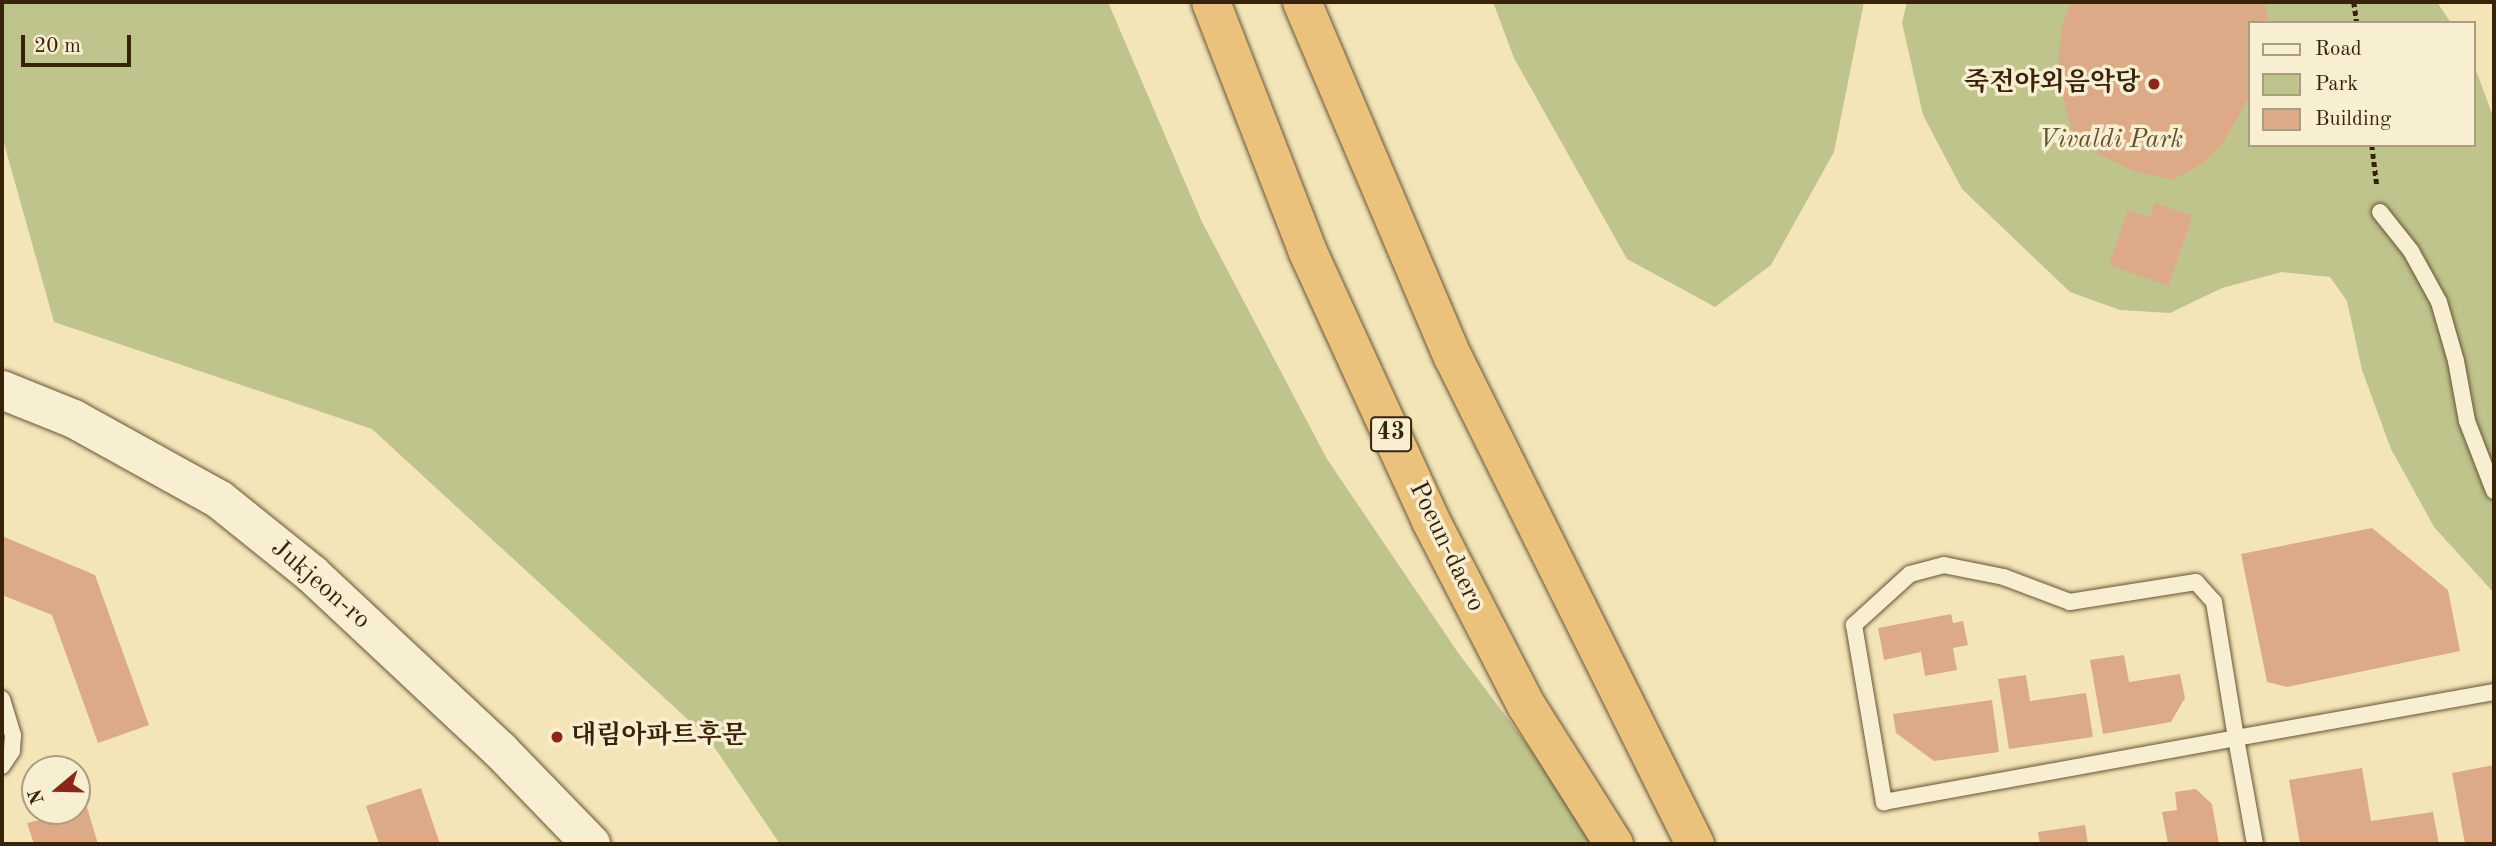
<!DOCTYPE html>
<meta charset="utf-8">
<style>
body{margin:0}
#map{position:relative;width:2496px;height:846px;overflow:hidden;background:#f4e5b9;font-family:"Old Standard TT","Noto Serif KR",serif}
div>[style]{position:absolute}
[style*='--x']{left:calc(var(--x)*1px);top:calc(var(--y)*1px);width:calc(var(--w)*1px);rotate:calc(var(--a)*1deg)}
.green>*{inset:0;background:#bfc38c}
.building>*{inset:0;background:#ddaa87}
.path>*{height:4.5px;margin-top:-2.25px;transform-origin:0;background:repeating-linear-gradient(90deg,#392308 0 5px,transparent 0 8.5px)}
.roads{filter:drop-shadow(0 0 2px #685434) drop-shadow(0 0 2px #685434)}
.service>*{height:16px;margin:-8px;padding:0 8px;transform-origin:8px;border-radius:8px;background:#f8eed2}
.tertiary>*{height:38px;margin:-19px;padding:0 19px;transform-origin:19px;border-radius:19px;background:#f8eed2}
.trunk>*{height:38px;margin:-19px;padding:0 19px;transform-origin:19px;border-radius:19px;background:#eac27c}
.dots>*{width:19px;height:19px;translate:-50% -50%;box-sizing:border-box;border:4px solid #f8eed2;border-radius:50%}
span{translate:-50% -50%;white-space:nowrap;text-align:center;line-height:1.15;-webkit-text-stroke:7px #f8eed2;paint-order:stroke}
.shield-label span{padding:2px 5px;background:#f8eed2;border:2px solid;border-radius:5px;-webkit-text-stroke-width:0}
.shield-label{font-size:24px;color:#392308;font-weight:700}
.poi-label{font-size:26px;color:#392308;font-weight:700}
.right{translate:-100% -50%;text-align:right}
.left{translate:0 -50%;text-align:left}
.park-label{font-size:26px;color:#615330;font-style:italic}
.street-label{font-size:26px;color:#392308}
.frame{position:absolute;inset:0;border:4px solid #392308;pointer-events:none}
.legend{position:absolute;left:2248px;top:21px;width:228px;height:126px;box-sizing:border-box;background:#f8eed2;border:2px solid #ac9d81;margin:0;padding:9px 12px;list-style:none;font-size:21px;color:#392308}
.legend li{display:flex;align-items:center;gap:14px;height:35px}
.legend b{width:35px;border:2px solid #ac9d81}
.north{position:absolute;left:21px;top:755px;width:70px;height:70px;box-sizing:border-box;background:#f8eed2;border:2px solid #ac9d81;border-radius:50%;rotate:251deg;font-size:19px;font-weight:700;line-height:28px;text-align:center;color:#392308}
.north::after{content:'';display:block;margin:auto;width:24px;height:32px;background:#8f2418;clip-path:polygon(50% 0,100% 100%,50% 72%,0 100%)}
.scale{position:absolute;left:21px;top:35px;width:110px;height:32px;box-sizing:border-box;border:4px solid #392308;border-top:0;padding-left:9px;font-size:21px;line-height:24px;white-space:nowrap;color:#392308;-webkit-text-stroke:5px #f8eed2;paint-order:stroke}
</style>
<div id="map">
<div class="green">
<div style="clip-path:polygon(2px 2px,1108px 2px,1202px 222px,1327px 459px,1459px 654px,1602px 844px,780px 844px,708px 738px,372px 429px,54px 322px,2px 136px)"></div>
<div style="clip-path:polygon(1493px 2px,1864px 2px,1834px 152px,1771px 265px,1715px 307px,1627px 259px,1514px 58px)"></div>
<div style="clip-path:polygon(1907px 2px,2437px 2px,2451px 23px,2249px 23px,2249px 145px,2473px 145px,2473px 62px,2494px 119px,2494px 593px,2434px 527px,2391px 449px,2362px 370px,2347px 301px,2330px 277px,2282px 272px,2222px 288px,2170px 313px,2120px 310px,2070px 292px,1962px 189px,1923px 115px,1902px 23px)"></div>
</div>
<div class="building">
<div style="clip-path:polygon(2071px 2px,2265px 2px,2268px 23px,2249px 23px,2249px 97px,2223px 143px,2203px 163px,2173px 180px,2134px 171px,2093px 151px,2072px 132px,2057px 72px,2062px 27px)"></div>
<div style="clip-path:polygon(2155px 203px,2192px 216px,2168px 286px,2109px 265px,2128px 210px,2150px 218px)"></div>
<div style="clip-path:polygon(2372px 528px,2448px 590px,2460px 651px,2287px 687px,2267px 682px,2241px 554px)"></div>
<div style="clip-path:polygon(2px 536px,95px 575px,149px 725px,98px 743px,52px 615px,2px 595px)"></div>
<div style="clip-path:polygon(1951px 614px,1953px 623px,1963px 621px,1968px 645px,1953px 648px,1957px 670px,1925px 676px,1921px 652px,1884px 660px,1878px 628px)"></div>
<div style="clip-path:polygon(2124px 655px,2129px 682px,2180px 674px,2185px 698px,2171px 722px,2103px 734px,2090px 660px)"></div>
<div style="clip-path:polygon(2026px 675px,2030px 701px,2086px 693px,2093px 737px,2009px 749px,1998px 679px)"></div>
<div style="clip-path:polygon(1992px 700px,1999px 752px,1934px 761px,1896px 733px,1893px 714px)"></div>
<div style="clip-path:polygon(2494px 765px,2494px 844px,2465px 844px,2452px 773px)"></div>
<div style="clip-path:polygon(2362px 768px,2371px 821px,2433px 812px,2439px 844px,2300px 844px,2289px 780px)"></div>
<div style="clip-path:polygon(421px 788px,440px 844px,379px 844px,366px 806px)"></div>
<div style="clip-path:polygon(2196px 789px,2212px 804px,2219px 844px,2168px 844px,2162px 812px,2177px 810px,2175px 792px)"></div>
<div style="clip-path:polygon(86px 804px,98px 844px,34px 844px,27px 823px,77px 811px)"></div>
<div style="clip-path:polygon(2085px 825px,2088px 844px,2040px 844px,2038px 832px)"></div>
</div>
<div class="path">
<div style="--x:2354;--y:2;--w:21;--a:82"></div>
<div style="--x:2372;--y:145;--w:41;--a:83"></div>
</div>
<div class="roads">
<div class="service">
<div style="--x:2380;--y:212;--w:50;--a:51.5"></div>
<div style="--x:2411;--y:251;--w:58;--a:61.2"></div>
<div style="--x:2439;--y:302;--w:61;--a:73.9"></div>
<div style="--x:2456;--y:361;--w:61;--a:79.6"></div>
<div style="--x:2467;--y:421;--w:75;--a:68.9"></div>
<div style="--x:2;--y:699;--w:38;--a:73"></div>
<div style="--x:13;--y:735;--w:16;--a:94"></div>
<div style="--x:12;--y:751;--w:18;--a:124"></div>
<div style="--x:2255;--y:844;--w:108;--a:-100.2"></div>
<div style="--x:2236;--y:738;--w:138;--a:-99.2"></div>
<div style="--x:2214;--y:602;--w:27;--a:-132"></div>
<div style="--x:2196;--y:582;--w:128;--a:171"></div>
<div style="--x:2070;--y:602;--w:71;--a:-159.3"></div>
<div style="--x:2004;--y:577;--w:61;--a:-168.7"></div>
<div style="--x:1944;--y:565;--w:35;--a:165"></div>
<div style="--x:1910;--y:574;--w:76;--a:137.7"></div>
<div style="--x:1854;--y:625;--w:180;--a:80.4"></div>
<div style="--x:1884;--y:802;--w:358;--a:-10.3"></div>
<div style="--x:2236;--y:738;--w:262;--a:-10.1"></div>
</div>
<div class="tertiary">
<div style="--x:2;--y:390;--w:78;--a:21.9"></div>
<div style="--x:74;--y:419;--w:167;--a:29"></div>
<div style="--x:220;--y:500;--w:118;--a:38.8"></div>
<div style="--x:312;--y:574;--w:258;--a:43.1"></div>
<div style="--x:500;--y:750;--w:131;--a:45.9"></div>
</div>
<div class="trunk">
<div style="--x:1211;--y:2;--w:266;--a:68.8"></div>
<div style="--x:1307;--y:250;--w:298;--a:65.4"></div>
<div style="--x:1431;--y:521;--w:207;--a:62.7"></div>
<div style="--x:1526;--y:705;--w:165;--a:57.7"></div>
<div style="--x:1302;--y:2;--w:386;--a:67"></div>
<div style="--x:1453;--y:357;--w:544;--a:63.58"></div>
</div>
</div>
<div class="dots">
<div style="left:2154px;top:84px;background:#8f2418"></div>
<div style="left:557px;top:737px;background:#8f2418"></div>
</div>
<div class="shield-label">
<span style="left:1391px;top:434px">43</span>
</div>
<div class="poi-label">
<span class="right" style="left:2140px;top:84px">죽전야외음악당</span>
<span class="left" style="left:571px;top:737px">대림아파트후문</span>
</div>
<div class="park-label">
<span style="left:2111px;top:141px">Vivaldi Park</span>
</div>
<div class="street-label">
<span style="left:1446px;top:547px;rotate:64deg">Poeun-daero</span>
<span style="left:320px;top:585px;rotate:41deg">Jukjeon-ro</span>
</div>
<div class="frame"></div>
<ul class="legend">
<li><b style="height:9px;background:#f8eed2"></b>Road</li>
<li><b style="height:19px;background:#bfc38c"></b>Park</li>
<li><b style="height:19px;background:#ddaa87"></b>Building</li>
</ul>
<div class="north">N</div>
<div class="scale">20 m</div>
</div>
